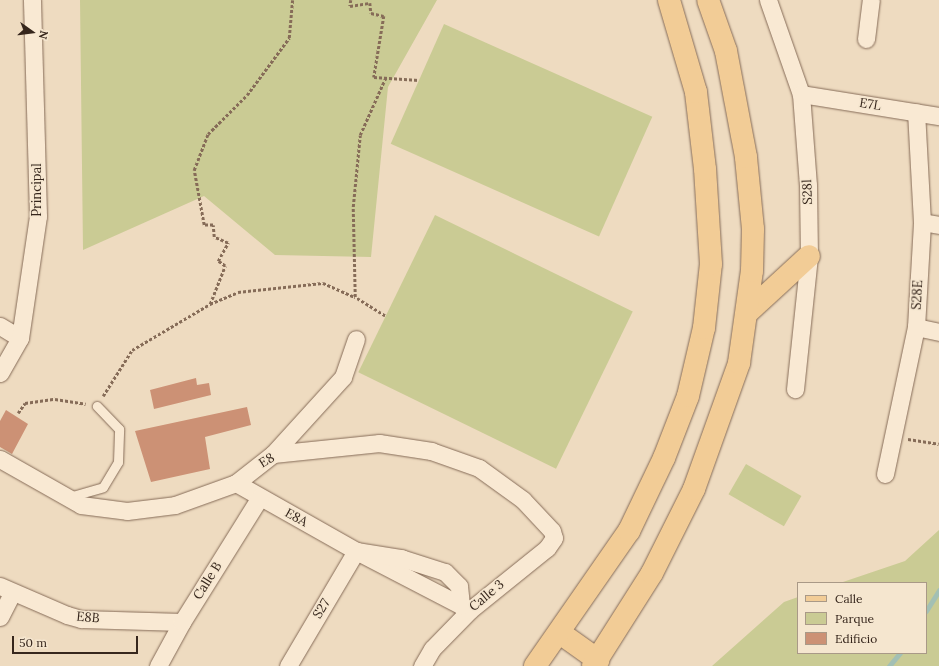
<!DOCTYPE html>
<style>
body{margin:0}
#map{position:relative;width:939px;height:666px;overflow:hidden;background:#eedbc0;font-family:Lora,serif}
div>[style]{position:absolute}
[style*='--x']{left:calc(var(--x)*1px);top:calc(var(--y)*1px);width:calc(var(--w)*1px);rotate:calc(var(--a)*1deg)}
.green>*{inset:0;background:#cacb94;transform-origin:0 0}
.stream>*{height:5px;margin:-2.5px;padding:0 2.5px;transform-origin:2.5px;border-radius:2.5px;background:#a3c0b4}
.building>*{inset:0;background:#cc9175}
.path>*{height:2.5px;margin-top:-1.25px;transform-origin:0;background:repeating-linear-gradient(90deg,#866c58 0 3px,transparent 0 5px)}
.roads{filter:drop-shadow(0 0 1px #866c58) drop-shadow(0 0 1px #866c58)}
.service>*{height:9px;margin:-4.5px;padding:0 4.5px;transform-origin:4.5px;border-radius:4.5px;background:#f9e9d3}
.minor>*{height:17px;margin:-8.5px;padding:0 8.5px;transform-origin:8.5px;border-radius:8.5px;background:#f9e9d3}
.primary>*{height:22px;margin:-11px;padding:0 11px;transform-origin:11px;border-radius:11px;background:#f2cc96}
span{translate:-50% -50%;white-space:nowrap;text-align:center;line-height:1.15;-webkit-text-stroke:3px #f5e6cf;paint-order:stroke}
.street-label{font-size:13px;color:#36261c}
.legend{position:absolute;left:797px;top:582px;width:130px;height:72px;box-sizing:border-box;background:#f5e6cf;border:1px solid #a99987;margin:0;padding:5px 7px;list-style:none;font-size:12px;color:#36261c}
.legend li{display:flex;align-items:center;gap:8px;height:20px}
.legend b{width:20px;border:1px solid #a99987}
.north{position:absolute;left:12px;top:12px;width:40px;height:40px;-webkit-text-stroke:3px #f5e6cf;paint-order:stroke;rotate:104deg;font-size:11px;font-weight:700;line-height:16px;text-align:center;color:#36261c}
.north::after{content:'';display:block;margin:auto;width:14px;height:18px;background:#36261c;clip-path:polygon(50% 0,100% 100%,50% 72%,0 100%)}
.scale{position:absolute;left:12px;top:636px;width:126px;height:18px;box-sizing:border-box;border:2px solid #36261c;border-top:0;padding-left:5px;font-size:12px;line-height:14px;white-space:nowrap;color:#36261c;-webkit-text-stroke:3px #f5e6cf;paint-order:stroke}
</style>
<div id="map">
<div class="green">
<div style="clip-path:polygon(80px 0,437px 0,388px 87px,371px 257px,275px 255px,204px 196px,83px 250px)"></div>
<div style="left:444px;top:24px;width:228px;height:131px;rotate:24deg"></div>
<div style="left:435px;top:215px;width:220px;height:175px;rotate:26deg"></div>
<div style="left:746px;top:464px;width:64px;height:35px;rotate:30deg"></div>
<div style="clip-path:polygon(939px 530px,939px 666px,712px 666px,784px 602px,798px 597px,798px 653px,926px 653px,926px 583px,840px 583px,905px 561px)"></div>
</div>
<div class="stream">
<div style="--x:926;--y:611;--w:25;--a:-58"></div>
<div style="--x:889;--y:666;--w:17;--a:-50"></div>
</div>
<div class="building">
<div style="clip-path:polygon(196px 378px,197px 385px,209px 383px,211px 395px,154px 409px,150px 390px)"></div>
<div style="clip-path:polygon(247px 407px,251px 425px,205px 437px,210px 469px,151px 482px,135px 431px)"></div>
<div style="clip-path:polygon(6px 410px,28px 424px,12px 454px,0 447px,0 421px)"></div>
</div>
<div class="path">
<div style="--x:351;--y:0;--w:6;--a:99"></div>
<div style="--x:350;--y:6;--w:20;--a:-9"></div>
<div style="--x:370;--y:3;--w:10;--a:84"></div>
<div style="--x:371;--y:13;--w:13;--a:13"></div>
<div style="--x:384;--y:16;--w:62;--a:99.3"></div>
<div style="--x:374;--y:77;--w:45;--a:3.8"></div>
<div style="--x:210;--y:304;--w:41;--a:-68.5"></div>
<div style="--x:225;--y:266;--w:9;--a:-144"></div>
<div style="--x:218;--y:261;--w:21;--a:-61"></div>
<div style="--x:228;--y:243;--w:15;--a:-157"></div>
<div style="--x:214;--y:237;--w:12;--a:-95"></div>
<div style="--x:213;--y:225;--w:9;--a:180"></div>
<div style="--x:204;--y:225;--w:56;--a:-100.3"></div>
<div style="--x:194;--y:170;--w:39;--a:-69"></div>
<div style="--x:208;--y:134;--w:55;--a:-45"></div>
<div style="--x:247;--y:95;--w:71;--a:-53.6"></div>
<div style="--x:289;--y:38;--w:38;--a:-85"></div>
<div style="--x:385;--y:316;--w:36;--a:-148"></div>
<div style="--x:355;--y:297;--w:90;--a:-91.3"></div>
<div style="--x:353;--y:207;--w:72;--a:-84.4"></div>
<div style="--x:360;--y:135;--w:64;--a:-65.9"></div>
<div style="--x:103;--y:396;--w:54;--a:-57.8"></div>
<div style="--x:132;--y:350;--w:91;--a:-30.5"></div>
<div style="--x:210;--y:304;--w:30;--a:-23"></div>
<div style="--x:238;--y:292;--w:85;--a:-6"></div>
<div style="--x:323;--y:283;--w:35;--a:24"></div>
<div style="--x:18;--y:413;--w:12;--a:-55"></div>
<div style="--x:25;--y:403;--w:30;--a:-8"></div>
<div style="--x:55;--y:399;--w:31;--a:9"></div>
<div style="--x:908;--y:439;--w:31;--a:9"></div>
</div>
<div class="roads">
<div class="service">
<div style="--x:69;--y:497;--w:35;--a:-16"></div>
<div style="--x:103;--y:487;--w:29;--a:-59"></div>
<div style="--x:118;--y:462;--w:33;--a:-88"></div>
<div style="--x:119;--y:429;--w:32;--a:-134"></div>
</div>
<div class="minor">
<div style="--x:768;--y:0;--w:100;--a:70.7"></div>
<div style="--x:801;--y:94;--w:91;--a:85.6"></div>
<div style="--x:808;--y:185;--w:71;--a:89.2"></div>
<div style="--x:809;--y:256;--w:134;--a:96"></div>
<div style="--x:866;--y:39;--w:39;--a:-83"></div>
<div style="--x:801;--y:94;--w:140;--a:9.1"></div>
<div style="--x:922;--y:222;--w:17;--a:10"></div>
<div style="--x:0;--y:326;--w:23;--a:31"></div>
<div style="--x:916;--y:327;--w:24;--a:12"></div>
<div style="--x:0;--y:373;--w:40;--a:-60.3"></div>
<div style="--x:20;--y:338;--w:123;--a:-81.6"></div>
<div style="--x:38;--y:216;--w:216;--a:-91.6"></div>
<div style="--x:273;--y:454;--w:104;--a:-47.7"></div>
<div style="--x:343;--y:377;--w:40;--a:-71.1"></div>
<div style="--x:0;--y:459;--w:93;--a:29.6"></div>
<div style="--x:81;--y:505;--w:46;--a:7.4"></div>
<div style="--x:127;--y:511;--w:48;--a:-7.1"></div>
<div style="--x:175;--y:505;--w:65;--a:-19.8"></div>
<div style="--x:236;--y:483;--w:47;--a:-38.1"></div>
<div style="--x:273;--y:454;--w:107;--a:-5.9"></div>
<div style="--x:379;--y:443;--w:53;--a:8.7"></div>
<div style="--x:431;--y:451;--w:51;--a:19.5"></div>
<div style="--x:479;--y:468;--w:54;--a:36"></div>
<div style="--x:523;--y:500;--w:42;--a:46.9"></div>
<div style="--x:552;--y:531;--w:7;--a:74"></div>
<div style="--x:554;--y:538;--w:12;--a:125"></div>
<div style="--x:547;--y:548;--w:99;--a:141.2"></div>
<div style="--x:470;--y:610;--w:54;--a:134.3"></div>
<div style="--x:432;--y:649;--w:20;--a:120"></div>
<div style="--x:885;--y:474;--w:150;--a:-78.1"></div>
<div style="--x:916;--y:327;--w:105;--a:-86.7"></div>
<div style="--x:922;--y:222;--w:110;--a:-93.1"></div>
<div style="--x:236;--y:483;--w:138;--a:29.5"></div>
<div style="--x:356;--y:551;--w:128;--a:27.4"></div>
<div style="--x:0;--y:586;--w:73;--a:23.4"></div>
<div style="--x:67;--y:615;--w:15;--a:16"></div>
<div style="--x:81;--y:619;--w:101;--a:1.7"></div>
<div style="--x:0;--y:617;--w:27;--a:-63"></div>
<div style="--x:158;--y:666;--w:50;--a:-61.4"></div>
<div style="--x:182;--y:622;--w:147;--a:-58"></div>
<div style="--x:288;--y:666;--w:134;--a:-59.4"></div>
<div style="--x:356;--y:551;--w:46;--a:8.8"></div>
<div style="--x:401;--y:558;--w:46;--a:17.7"></div>
<div style="--x:445;--y:572;--w:20;--a:45"></div>
<div style="--x:459;--y:586;--w:20;--a:84"></div>
</div>
<div class="primary">
<div style="--x:747;--y:313;--w:84;--a:-42.6"></div>
<div style="--x:560;--y:633;--w:47;--a:35.4"></div>
<div style="--x:535;--y:666;--w:165;--a:-55.2"></div>
<div style="--x:629;--y:531;--w:81;--a:-64.4"></div>
<div style="--x:664;--y:458;--w:66;--a:-68.8"></div>
<div style="--x:688;--y:396;--w:70;--a:-76.8"></div>
<div style="--x:704;--y:328;--w:64;--a:-83.8"></div>
<div style="--x:711;--y:264;--w:95;--a:-93.6"></div>
<div style="--x:705;--y:169;--w:78;--a:-96.7"></div>
<div style="--x:696;--y:92;--w:96;--a:-106.4"></div>
<div style="--x:593;--y:666;--w:110;--a:-57.6"></div>
<div style="--x:652;--y:573;--w:94;--a:-63.4"></div>
<div style="--x:694;--y:489;--w:134;--a:-70.3"></div>
<div style="--x:739;--y:363;--w:93;--a:-82"></div>
<div style="--x:752;--y:271;--w:42;--a:-88.6"></div>
<div style="--x:753;--y:229;--w:72;--a:-95.6"></div>
<div style="--x:746;--y:157;--w:108;--a:-100.7"></div>
<div style="--x:726;--y:51;--w:54;--a:-109.4"></div>
</div>
</div>
<div class="street-label">
<span style="left:870px;top:105px;rotate:9deg">E7L</span>
<span style="left:37px;top:190px;rotate:-90deg">Principal</span>
<span style="left:808px;top:192px;rotate:-92deg">S28l</span>
<span style="left:918px;top:295px;rotate:-87deg">S28E</span>
<span style="left:267px;top:461px;rotate:-32deg">E8</span>
<span style="left:296px;top:518px;rotate:29deg">E8A</span>
<span style="left:208px;top:581px;rotate:-58deg">Calle B</span>
<span style="left:487px;top:596px;rotate:-40deg">Calle 3</span>
<span style="left:322px;top:609px;rotate:-59deg">S27</span>
<span style="left:88px;top:618px;rotate:5deg">E8B</span>
</div>
<ul class="legend">
<li><b style="height:5px;background:#f2cc96"></b>Calle</li>
<li><b style="height:11px;background:#cacb94"></b>Parque</li>
<li><b style="height:11px;background:#cc9175"></b>Edificio</li>
</ul>
<div class="north">N</div>
<div class="scale">50 m</div>
</div>
